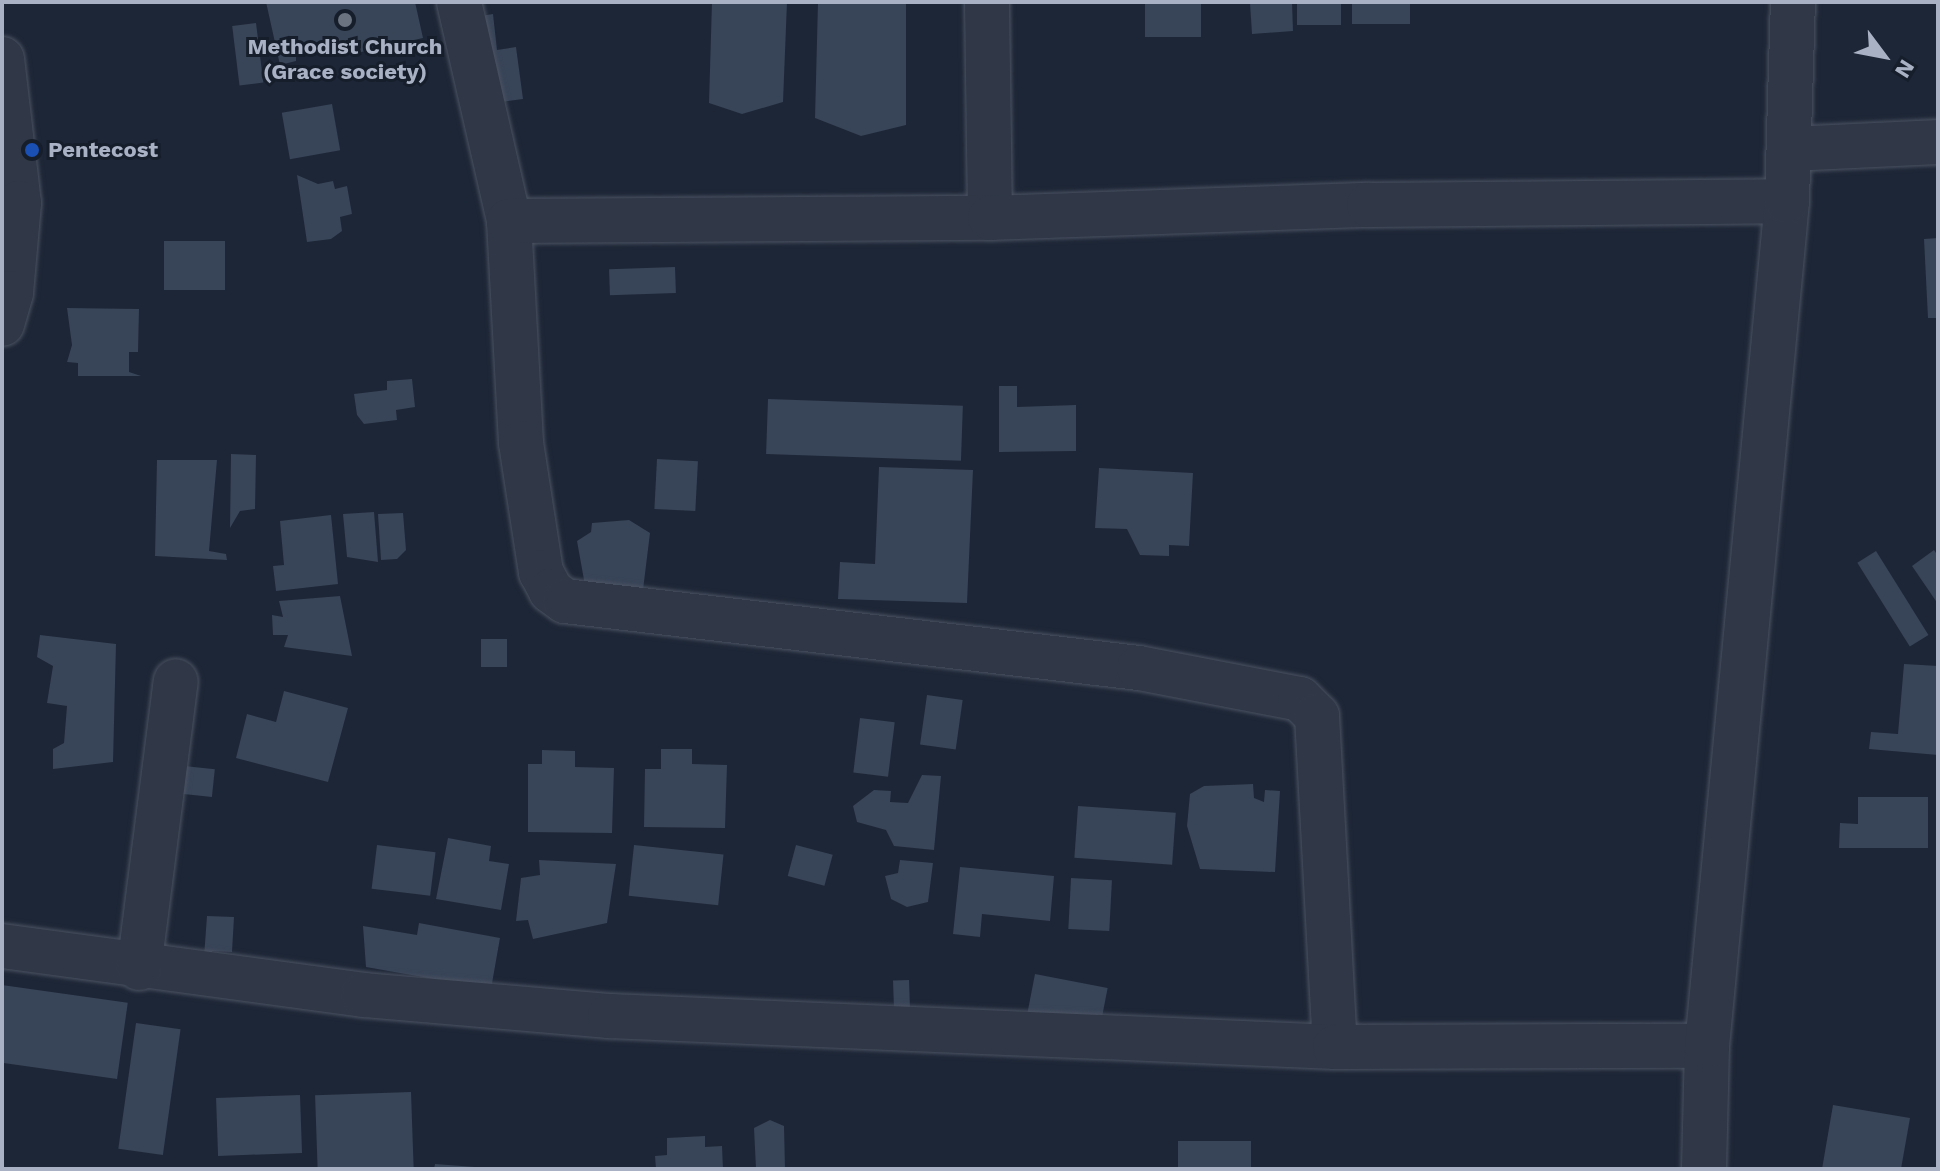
<!DOCTYPE html>
<style>
body{margin:0}
#map{position:relative;width:1940px;height:1171px;overflow:hidden;background:#1d2636;font-family:"Work Sans",sans-serif}
div>[style]{position:absolute}
[style*='--x']{left:calc(var(--x)*1px);top:calc(var(--y)*1px);width:calc(var(--w)*1px);rotate:calc(var(--a)*1deg)}
.building>*{inset:0;background:#384458;transform-origin:0 0}
.roads{filter:drop-shadow(0 0 2px #4b5362) drop-shadow(0 0 2px #4b5362)}
.minor>*{height:44px;margin:-22px;padding:0 22px;transform-origin:22px;border-radius:22px;background:#303847}
.dots>*{width:22px;height:22px;translate:-50% -50%;box-sizing:border-box;border:4px solid #161e2b;border-radius:50%}
span{translate:-50% -50%;white-space:nowrap;text-align:center;line-height:1.15;-webkit-text-stroke:6px #161e2b;paint-order:stroke}
.poi-label{font-size:22px;color:#a9b2c5;font-weight:700}
.left{translate:0 -50%;text-align:left}
.frame{position:absolute;inset:0;border:4px solid #a9b2c5;pointer-events:none}
.north{position:absolute;left:1844px;top:16px;width:80px;height:80px;-webkit-text-stroke:6px #161e2b;paint-order:stroke;rotate:122deg;font-size:22px;font-weight:700;line-height:32px;text-align:center;color:#a9b2c5}
.north::after{content:'';display:block;margin:auto;width:28px;height:36px;background:#a9b2c5;clip-path:polygon(50% 0,100% 100%,50% 72%,0 100%)}
</style>
<div id="map">
<div class="building">
<div style="clip-path:polygon(266px 2px,415px 2px,423px 38px,348px 55px,296px 53px,296px 61px,280px 65px)"></div>
<div style="clip-path:polygon(712px 2px,787px 2px,783px 102px,742px 114px,709px 103px)"></div>
<div style="clip-path:polygon(818px 2px,906px 2px,906px 125px,861px 136px,815px 118px)"></div>
<div style="left:1145px;top:2px;width:56px;height:35px"></div>
<div style="clip-path:polygon(1271px 2px,1292px 2px,1293px 31px,1252px 34px,1250px 3px)"></div>
<div style="left:1297px;top:2px;width:44px;height:23px"></div>
<div style="left:1352px;top:2px;width:58px;height:22px"></div>
<div style="clip-path:polygon(493px 14px,497px 50px,516px 47px,523px 99px,486px 104px,475px 17px)"></div>
<div style="left:256px;top:23px;width:60px;height:24px;rotate:83deg"></div>
<div style="left:332px;top:104px;width:47px;height:51px;rotate:80deg"></div>
<div style="clip-path:polygon(297px 175px,318px 184px,333px 181px,335px 189px,347px 186px,352px 214px,340px 217px,342px 231px,331px 239px,307px 242px)"></div>
<div style="clip-path:polygon(1938px 238px,1938px 318px,1928px 318px,1924px 239px)"></div>
<div style="left:225px;top:241px;width:49px;height:61px;rotate:90deg"></div>
<div style="left:675px;top:267px;width:26px;height:66px;rotate:88deg"></div>
<div style="clip-path:polygon(67px 308px,139px 309px,138px 352px,129px 352px,129px 372px,141px 376px,78px 376px,78px 363px,67px 362px,72px 345px)"></div>
<div style="clip-path:polygon(412px 379px,415px 407px,396px 410px,397px 420px,364px 424px,357px 415px,354px 394px,387px 390px,387px 381px)"></div>
<div style="clip-path:polygon(999px 386px,1017px 386px,1017px 407px,1076px 405px,1076px 451px,999px 452px)"></div>
<div style="left:768px;top:399px;width:195px;height:55px;rotate:2deg"></div>
<div style="clip-path:polygon(231px 454px,256px 455px,255px 509px,240px 511px,230px 528px)"></div>
<div style="left:657px;top:459px;width:41px;height:50px;rotate:3deg"></div>
<div style="clip-path:polygon(157px 460px,217px 460px,209px 551px,226px 554px,227px 560px,155px 556px)"></div>
<div style="clip-path:polygon(879px 467px,973px 470px,967px 603px,838px 599px,840px 562px,875px 564px)"></div>
<div style="clip-path:polygon(1099px 468px,1193px 473px,1189px 546px,1169px 545px,1169px 556px,1140px 555px,1127px 529px,1095px 528px)"></div>
<div style="clip-path:polygon(374px 512px,378px 562px,347px 557px,343px 514px)"></div>
<div style="clip-path:polygon(403px 513px,406px 550px,397px 559px,381px 560px,378px 514px)"></div>
<div style="clip-path:polygon(331px 515px,338px 584px,276px 591px,273px 566px,284px 565px,280px 521px)"></div>
<div style="clip-path:polygon(629px 520px,650px 533px,642px 598px,586px 591px,577px 541px,591px 532px,592px 523px)"></div>
<div style="clip-path:polygon(1934px 550px,1938px 556px,1938px 604px,1912px 566px)"></div>
<div style="left:1876px;top:551px;width:99px;height:22px;rotate:58deg"></div>
<div style="clip-path:polygon(340px 596px,352px 656px,284px 647px,288px 635px,273px 635px,272px 615px,283px 617px,279px 601px)"></div>
<div style="clip-path:polygon(40px 635px,116px 644px,113px 762px,53px 769px,53px 749px,64px 743px,67px 706px,47px 703px,53px 666px,37px 657px)"></div>
<div style="left:481px;top:639px;width:26px;height:28px"></div>
<div style="clip-path:polygon(1904px 664px,1938px 666px,1938px 755px,1869px 749px,1871px 732px,1898px 734px)"></div>
<div style="clip-path:polygon(284px 691px,348px 708px,328px 782px,236px 758px,247px 714px,276px 722px)"></div>
<div style="left:927px;top:695px;width:36px;height:50px;rotate:8deg"></div>
<div style="left:860px;top:718px;width:35px;height:55px;rotate:7deg"></div>
<div style="clip-path:polygon(661px 749px,692px 749px,692px 764px,727px 765px,725px 828px,644px 827px,645px 769px,661px 769px)"></div>
<div style="clip-path:polygon(542px 750px,575px 751px,575px 767px,614px 768px,612px 833px,528px 832px,528px 764px,542px 764px)"></div>
<div style="left:184px;top:766px;width:31px;height:28px;rotate:6deg"></div>
<div style="clip-path:polygon(922px 775px,941px 776px,934px 850px,894px 846px,886px 830px,857px 822px,853px 806px,874px 790px,891px 791px,890px 802px,908px 803px)"></div>
<div style="clip-path:polygon(1253px 784px,1254px 798px,1264px 802px,1265px 790px,1280px 791px,1275px 872px,1200px 869px,1187px 826px,1190px 794px,1204px 786px)"></div>
<div style="clip-path:polygon(1858px 797px,1928px 797px,1928px 848px,1839px 848px,1840px 823px,1858px 824px)"></div>
<div style="left:1078px;top:806px;width:98px;height:52px;rotate:4deg"></div>
<div style="clip-path:polygon(448px 838px,491px 846px,489px 861px,509px 864px,501px 910px,436px 899px)"></div>
<div style="left:377px;top:845px;width:59px;height:44px;rotate:7deg"></div>
<div style="left:634px;top:845px;width:90px;height:51px;rotate:6deg"></div>
<div style="left:796px;top:845px;width:38px;height:32px;rotate:15deg"></div>
<div style="clip-path:polygon(539px 860px,616px 864px,607px 923px,533px 939px,528px 920px,516px 921px,521px 878px,540px 875px)"></div>
<div style="clip-path:polygon(900px 860px,933px 863px,928px 902px,907px 907px,891px 899px,885px 876px,898px 873px)"></div>
<div style="clip-path:polygon(960px 867px,1054px 876px,1050px 921px,982px 914px,980px 937px,953px 934px)"></div>
<div style="left:1071px;top:878px;width:41px;height:51px;rotate:3deg"></div>
<div style="clip-path:polygon(207px 916px,234px 917px,232px 952px,212px 951px,212px 957px,204px 957px)"></div>
<div style="clip-path:polygon(419px 923px,500px 938px,491px 989px,366px 967px,363px 926px,417px 935px)"></div>
<div style="left:1035px;top:974px;width:74px;height:43px;rotate:11deg"></div>
<div style="left:909px;top:980px;width:29px;height:16px;rotate:88deg"></div>
<div style="left:2px;top:985px;width:127px;height:77px;rotate:8deg"></div>
<div style="left:136px;top:1023px;width:45px;height:127px;rotate:8deg"></div>
<div style="left:411px;top:1092px;width:77px;height:96px;rotate:88deg"></div>
<div style="left:300px;top:1095px;width:58px;height:84px;rotate:88deg"></div>
<div style="clip-path:polygon(1833px 1105px,1910px 1118px,1901px 1169px,1822px 1169px)"></div>
<div style="clip-path:polygon(770px 1120px,784px 1126px,785px 1169px,756px 1169px,754px 1128px)"></div>
<div style="clip-path:polygon(705px 1136px,705px 1147px,722px 1146px,723px 1169px,656px 1169px,655px 1156px,667px 1155px,667px 1138px)"></div>
<div style="left:1178px;top:1141px;width:73px;height:28px"></div>
<div style="clip-path:polygon(435px 1164px,475px 1167px,475px 1169px,434px 1169px)"></div>
</div>
<div class="roads">
<div class="minor">
<div style="--x:459;--y:2;--w:225;--a:77.1"></div>
<div style="--x:509;--y:221;--w:222;--a:86.9"></div>
<div style="--x:521;--y:443;--w:131;--a:81.2"></div>
<div style="--x:541;--y:572;--w:21;--a:62"></div>
<div style="--x:551;--y:591;--w:17;--a:36"></div>
<div style="--x:565;--y:601;--w:578;--a:6.66"></div>
<div style="--x:1139;--y:668;--w:164;--a:10.9"></div>
<div style="--x:1300;--y:699;--w:24;--a:45"></div>
<div style="--x:1317;--y:716;--w:331;--a:86.9"></div>
<div style="--x:987;--y:2;--w:216;--a:89.2"></div>
<div style="--x:2;--y:59;--w:145;--a:83.3"></div>
<div style="--x:19;--y:203;--w:90;--a:95.1"></div>
<div style="--x:11;--y:293;--w:32;--a:106"></div>
<div style="--x:1791;--y:149;--w:147;--a:-2.7"></div>
<div style="--x:509;--y:221;--w:481;--a:-0.4"></div>
<div style="--x:990;--y:218;--w:379;--a:-2"></div>
<div style="--x:1369;--y:205;--w:418;--a:-0.5"></div>
<div style="--x:2;--y:946;--w:365;--a:7.7"></div>
<div style="--x:364;--y:995;--w:247;--a:4.9"></div>
<div style="--x:610;--y:1016;--w:726;--a:2.45"></div>
<div style="--x:1335;--y:1047;--w:372;--a:-0.2"></div>
<div style="--x:139;--y:968;--w:289;--a:-82.7"></div>
<div style="--x:1704;--y:1169;--w:123;--a:-88.6"></div>
<div style="--x:1707;--y:1046;--w:849;--a:-84.59"></div>
<div style="--x:1787;--y:201;--w:199;--a:-88.3"></div>
</div>
</div>
<div class="dots">
<div style="left:345px;top:20px;background:#6b7280"></div>
<div style="left:32px;top:150px;background:#1a4fb4"></div>
</div>
<div class="poi-label">
<span style="left:345px;top:59px">Methodist Church<br>(Grace society)</span>
<span class="left" style="left:48px;top:150px">Pentecost</span>
</div>
<div class="frame"></div>
<div class="north">N</div>
</div>
